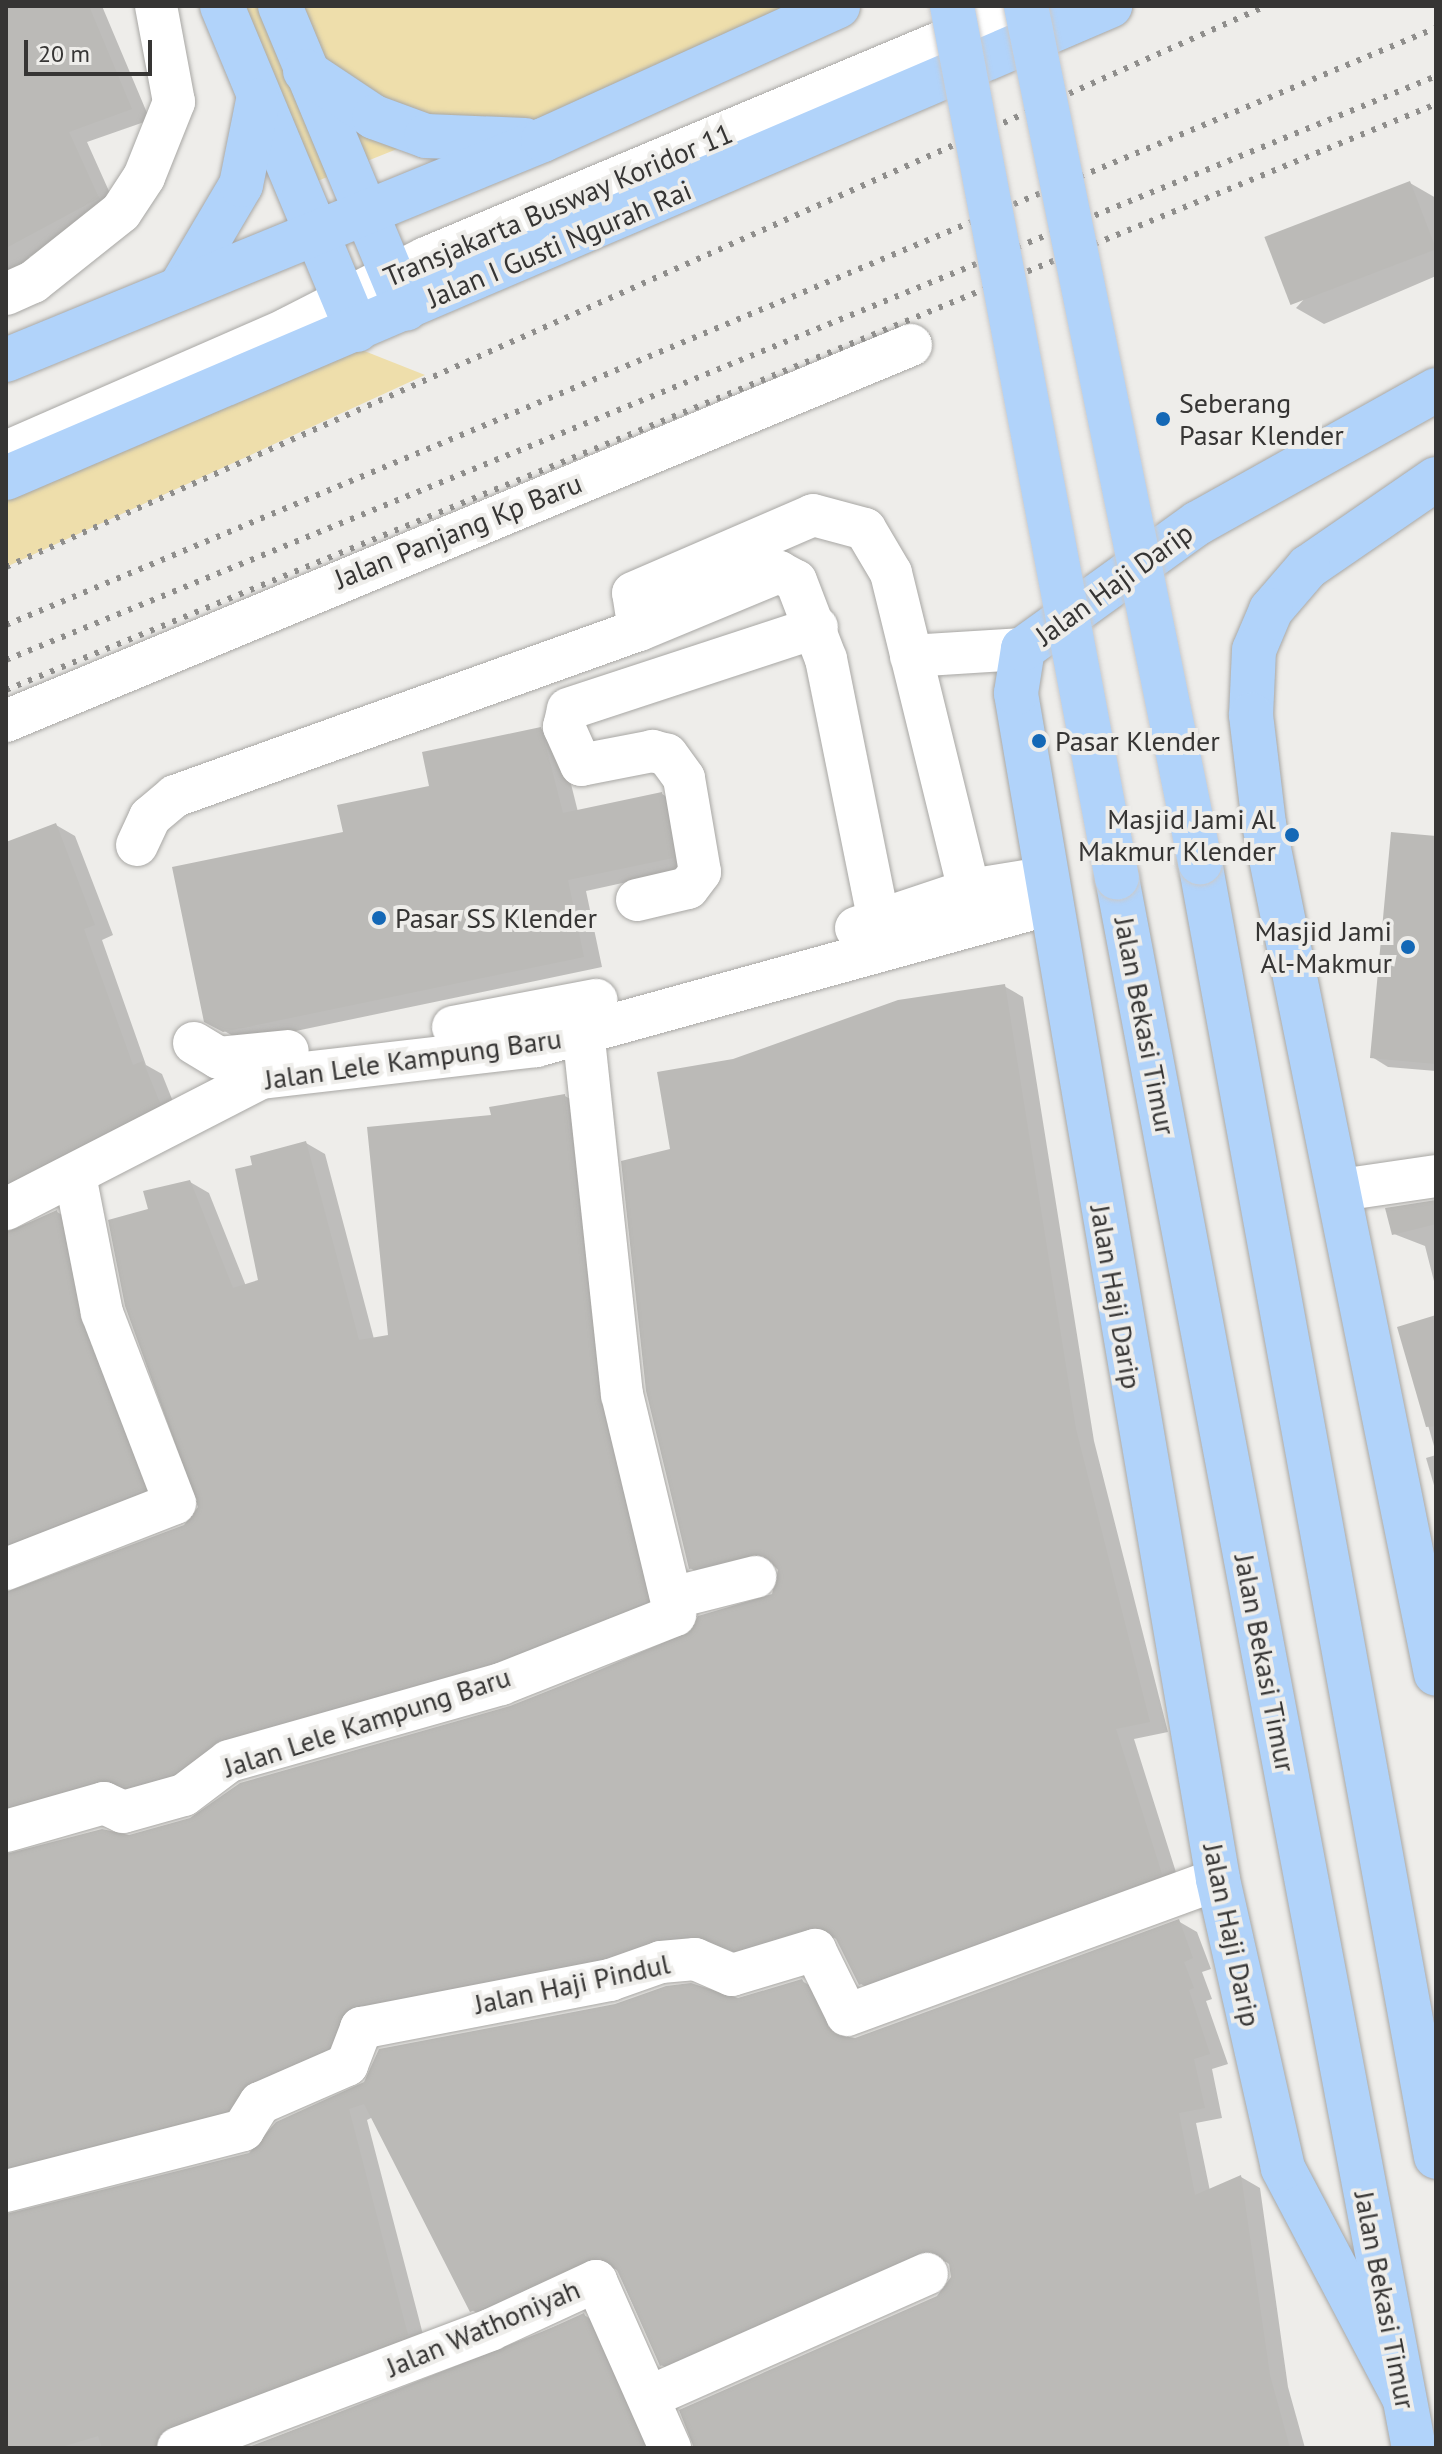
<!DOCTYPE html>
<style>
body{margin:0}
#map{position:relative;width:1442px;height:2454px;overflow:hidden;background:#eeedea;font-family:"PT Sans",sans-serif}
div>[style]{position:absolute}
[style*='--x']{left:calc(var(--x)*1px);top:calc(var(--y)*1px);width:calc(var(--w)*1px);rotate:calc(var(--a)*1deg)}
.green>*{inset:0;background:#eedeab}
.shadow>*{inset:0;background:#0003}
.building>*{inset:0;background:#bbbab7;transform-origin:0 0}
.roads{filter:drop-shadow(0 0 2px #a8a7a4) drop-shadow(0 0 2px #a8a7a4)}
.minor>*{height:42px;margin:-21px;padding:0 21px;transform-origin:21px;border-radius:21px;background:#fff}
.major>*{height:44px;margin:-22px;padding:0 22px;transform-origin:22px;border-radius:22px;background:#b1d3fa}
.rail>*{height:6px;margin-top:-3px;transform-origin:0;background:repeating-linear-gradient(90deg,#8f8e8c 0 4px,transparent 0 12px)}
.bridges{filter:drop-shadow(0 0 2px #cbcaca) drop-shadow(0 0 2px #cbcaca)}
.major-bridge>*{height:44px;margin:-22px;padding:0 22px;transform-origin:22px;border-radius:22px;background:#b1d3fa}
.dots>*{width:22px;height:22px;translate:-50% -50%;box-sizing:border-box;border:4px solid #eeedea;border-radius:50%}
span{translate:-50% -50%;white-space:nowrap;text-align:center;line-height:1.15;-webkit-text-stroke:8px #eeedea;paint-order:stroke}
.street-label{font-size:28px;color:#363534}
.poi-label{font-size:28px;color:#363534}
.left{translate:0 -50%;text-align:left}
.right{translate:-100% -50%;text-align:right}
.frame{position:absolute;inset:0;border:8px solid #363534;pointer-events:none}
.scale{position:absolute;left:24px;top:40px;width:128px;height:36px;box-sizing:border-box;border:4px solid #363534;border-top:0;padding-left:10px;font-size:24px;line-height:28px;white-space:nowrap;color:#363534;-webkit-text-stroke:6px #eeedea;paint-order:stroke}
</style>
<div id="map">
<div class="green">
<div style="clip-path:polygon(222px 6px,838px 6px,543px 140px,412px 143px,295px 190px)"></div>
<div style="clip-path:polygon(334px 339px,425px 375px,6px 567px,6px 478px)"></div>
</div>
<div class="shadow">
<div style="clip-path:polygon(6px 6px,102px 6px,150px 120px,87px 142px,117px 209px,29px 257px,34px 268px,6px 285px)"></div>
<div style="clip-path:polygon(1410px 183px,1436px 198px,1436px 276px,1324px 324px,1296px 308px)"></div>
<div style="clip-path:polygon(541px 729px,560px 740px,578px 812px,662px 794px,681px 805px,691px 868px,586px 891px,602px 967px,243px 1042px,206px 1020px,345px 833px)"></div>
<div style="clip-path:polygon(56px 825px,75px 836px,113px 935px,102px 940px,146px 1065px,162px 1074px,178px 1114px,6px 1211px,6px 844px)"></div>
<div style="clip-path:polygon(1436px 838px,1436px 1071px,1388px 1067px,1372px 1057px)"></div>
<div style="clip-path:polygon(1004px 986px,1023px 997px,1094px 1441px,1168px 1732px,1134px 1739px,1180px 1885px,879px 1995px,861px 1984px,836px 1937px,754px 1959px,714px 1945px,376px 2014px,247px 2119px,6px 2189px,6px 1854px,129px 1837px,191px 1820px,510px 1708px,773px 1596px,781px 1571px,775px 1565px,709px 1579px,690px 1568px,672px 1151px,734px 1061px)"></div>
<div style="clip-path:polygon(565px 1096px,584px 1107px,665px 1611px,193px 1783px,6px 1829px,6px 1593px,185px 1527px,201px 1508px,151px 1210px,190px 1182px,209px 1193px,246px 1286px,261px 1282px,255px 1166px,306px 1143px,325px 1154px,374px 1339px,390px 1336px,493px 1117px)"></div>
<div style="clip-path:polygon(1436px 1202px,1436px 1289px,1425px 1246px,1394px 1234px)"></div>
<div style="clip-path:polygon(57px 1212px,76px 1223px,162px 1500px,6px 1565px,6px 1232px)"></div>
<div style="clip-path:polygon(1436px 1318px,1436px 1453px,1400px 1328px)"></div>
<div style="clip-path:polygon(1436px 1455px,1436px 1492px,1426px 1458px)"></div>
<div style="clip-path:polygon(1178px 1921px,1197px 1932px,1211px 1969px,1202px 1972px,1212px 1999px,1206px 2001px,1228px 2064px,1212px 2069px,1222px 2118px,1196px 2123px,1210px 2191px,1241px 2177px,1260px 2188px,1288px 2387px,1305px 2448px,707px 2448px,938px 2298px,953px 2278px,950px 2262px,937px 2262px,680px 2375px,661px 2365px,616px 2268px,491px 2321px,472px 2310px,373px 2117px,367px 2120px,426px 2346px,178px 2448px,6px 2448px,6px 2215px,250px 2155px,278px 2124px,802px 1981px,821px 1992px,846px 2038px,855px 2040px)"></div>
<div style="clip-path:polygon(584px 2315px,603px 2326px,661px 2448px,249px 2448px)"></div>
</div>
<div class="building">
<div style="clip-path:polygon(6px 6px,89px 6px,132px 109px,69px 132px,99px 198px,6px 248px)"></div>
<div style="left:1410px;top:181px;width:73px;height:156px;rotate:69deg"></div>
<div style="clip-path:polygon(541px 727px,563px 813px,662px 792px,673px 858px,568px 880px,584px 957px,223px 1032px,204px 1022px,172px 867px,343px 832px,337px 805px,429px 786px,422px 752px)"></div>
<div style="clip-path:polygon(56px 823px,95px 925px,84px 929px,133px 1065px,143px 1061px,160px 1103px,6px 1182px,6px 842px)"></div>
<div style="clip-path:polygon(1391px 832px,1436px 836px,1436px 1064px,1370px 1058px)"></div>
<div style="clip-path:polygon(1005px 984px,1076px 1429px,1150px 1722px,1116px 1729px,1162px 1874px,859px 1985px,836px 1939px,818px 1926px,733px 1950px,694px 1935px,659px 1938px,604px 1957px,356px 2004px,339px 2019px,328px 2047px,250px 2081px,228px 2109px,6px 2166px,6px 1854px,102px 1829px,129px 1835px,190px 1818px,240px 1783px,510px 1706px,684px 1637px,698px 1616px,772px 1594px,778px 1570px,762px 1554px,689px 1569px,646px 1391px,621px 1161px,670px 1149px,657px 1072px,733px 1059px,898px 1000px)"></div>
<div style="clip-path:polygon(565px 1094px,598px 1398px,647px 1600px,493px 1661px,222px 1738px,173px 1773px,125px 1786px,97px 1780px,6px 1806px,6px 1592px,184px 1525px,198px 1507px,125px 1306px,108px 1220px,148px 1209px,143px 1191px,190px 1180px,233px 1288px,258px 1280px,235px 1169px,252px 1165px,250px 1156px,306px 1141px,359px 1340px,388px 1335px,367px 1127px,491px 1115px,489px 1107px)"></div>
<div style="clip-path:polygon(1436px 1200px,1436px 1224px,1392px 1235px,1385px 1208px)"></div>
<div style="clip-path:polygon(57px 1210px,80px 1321px,144px 1489px,6px 1543px,6px 1233px)"></div>
<div style="clip-path:polygon(1436px 1315px,1436px 1426px,1426px 1427px,1397px 1327px)"></div>
<div style="clip-path:polygon(1179px 1919px,1193px 1958px,1184px 1962px,1194px 1988px,1189px 1990px,1210px 2054px,1194px 2059px,1205px 2108px,1179px 2113px,1195px 2195px,1241px 2175px,1270px 2375px,1290px 2448px,694px 2448px,679px 2410px,937px 2296px,951px 2277px,949px 2264px,930px 2250px,917px 2252px,660px 2366px,618px 2271px,599px 2257px,470px 2312px,364px 2104px,349px 2109px,408px 2335px,170px 2426px,155px 2448px,102px 2448px,98px 2436px,58px 2448px,6px 2448px,6px 2214px,249px 2153px,276px 2122px,364px 2082px,379px 2049px,615px 2004px,666px 1986px,691px 1983px,738px 1998px,802px 1979px,832px 2034px,855px 2038px)"></div>
<div style="clip-path:polygon(584px 2313px,644px 2448px,246px 2448px,498px 2352px)"></div>
</div>
<div class="roads">
<div class="minor">
<div style="--x:6;--y:294;--w:30;--a:-24"></div>
<div style="--x:33;--y:282;--w:112;--a:-38.5"></div>
<div style="--x:121;--y:212;--w:42;--a:-56.7"></div>
<div style="--x:144;--y:177;--w:81;--a:-68.2"></div>
<div style="--x:174;--y:102;--w:98;--a:-100.6"></div>
<div style="--x:6;--y:452;--w:307;--a:-23.6"></div>
<div style="--x:287;--y:329;--w:156;--a:-27.1"></div>
<div style="--x:426;--y:258;--w:652;--a:-22.75"></div>
<div style="--x:639;--y:630;--w:152;--a:-22.5"></div>
<div style="--x:779;--y:572;--w:19;--a:28"></div>
<div style="--x:796;--y:581;--w:84;--a:69"></div>
<div style="--x:826;--y:659;--w:268;--a:78.6"></div>
<div style="--x:911;--y:656;--w:112;--a:-3.6"></div>
<div style="--x:6;--y:721;--w:980;--a:-22.56"></div>
<div style="--x:137;--y:845;--w:31;--a:-65"></div>
<div style="--x:150;--y:817;--w:33;--a:-40"></div>
<div style="--x:175;--y:796;--w:493;--a:-19.7"></div>
<div style="--x:639;--y:630;--w:37;--a:-99"></div>
<div style="--x:633;--y:593;--w:196;--a:-23.4"></div>
<div style="--x:813;--y:515;--w:54;--a:15.1"></div>
<div style="--x:865;--y:529;--w:51;--a:59.4"></div>
<div style="--x:891;--y:573;--w:326;--a:76.2"></div>
<div style="--x:637;--y:900;--w:52;--a:-13.2"></div>
<div style="--x:688;--y:888;--w:20;--a:-53"></div>
<div style="--x:700;--y:872;--w:95;--a:-99.7"></div>
<div style="--x:684;--y:778;--w:29;--a:-126"></div>
<div style="--x:667;--y:755;--w:15;--a:-164"></div>
<div style="--x:653;--y:751;--w:73;--a:169"></div>
<div style="--x:581;--y:765;--w:42;--a:-114.1"></div>
<div style="--x:564;--y:727;--w:18;--a:-77"></div>
<div style="--x:568;--y:709;--w:262;--a:-18.2"></div>
<div style="--x:856;--y:928;--w:119;--a:-18.6"></div>
<div style="--x:969;--y:890;--w:75;--a:-9.2"></div>
<div style="--x:453;--y:1027;--w:146;--a:-10.7"></div>
<div style="--x:194;--y:1043;--w:29;--a:31"></div>
<div style="--x:219;--y:1058;--w:69;--a:-5.8"></div>
<div style="--x:1341;--y:1190;--w:96;--a:-8.4"></div>
<div style="--x:6;--y:1209;--w:287;--a:-27.2"></div>
<div style="--x:261;--y:1078;--w:277;--a:-6.6"></div>
<div style="--x:536;--y:1046;--w:530;--a:-15.43"></div>
<div style="--x:6;--y:1569;--w:181;--a:-21.3"></div>
<div style="--x:175;--y:1503;--w:204;--a:-111"></div>
<div style="--x:102;--y:1313;--w:140;--a:-101.1"></div>
<div style="--x:672;--y:1598;--w:86;--a:-14.2"></div>
<div style="--x:6;--y:1831;--w:102;--a:-15.9"></div>
<div style="--x:104;--y:1803;--w:21;--a:25"></div>
<div style="--x:123;--y:1812;--w:63;--a:-15.6"></div>
<div style="--x:184;--y:1795;--w:56;--a:-37.1"></div>
<div style="--x:229;--y:1761;--w:283;--a:-15.8"></div>
<div style="--x:501;--y:1684;--w:187;--a:-21.6"></div>
<div style="--x:675;--y:1615;--w:226;--a:-103.5"></div>
<div style="--x:622;--y:1395;--w:364;--a:-96.1"></div>
<div style="--x:6;--y:2191;--w:245;--a:-14.4"></div>
<div style="--x:243;--y:2130;--w:32;--a:-58"></div>
<div style="--x:260;--y:2103;--w:95;--a:-23.6"></div>
<div style="--x:347;--y:2065;--w:40;--a:-69"></div>
<div style="--x:361;--y:2028;--w:254;--a:-10.9"></div>
<div style="--x:610;--y:1980;--w:54;--a:-19.4"></div>
<div style="--x:661;--y:1962;--w:34;--a:-5"></div>
<div style="--x:695;--y:1959;--w:40;--a:23.4"></div>
<div style="--x:732;--y:1975;--w:87;--a:-16.8"></div>
<div style="--x:815;--y:1950;--w:72;--a:63.8"></div>
<div style="--x:847;--y:2015;--w:395;--a:-20.1"></div>
<div style="--x:649;--y:2397;--w:304;--a:-23.9"></div>
<div style="--x:178;--y:2448;--w:334;--a:-20.7"></div>
<div style="--x:490;--y:2330;--w:117;--a:-24.8"></div>
<div style="--x:596;--y:2281;--w:183;--a:66.1"></div>
</div>
<div class="major">
<div style="--x:222;--y:6;--w:351;--a:67.4"></div>
<div style="--x:280;--y:6;--w:328;--a:67.4"></div>
<div style="--x:305;--y:71;--w:83;--a:33.7"></div>
<div style="--x:374;--y:117;--w:55;--a:20.1"></div>
<div style="--x:426;--y:136;--w:99;--a:2.3"></div>
<div style="--x:182;--y:285;--w:116;--a:-59.5"></div>
<div style="--x:241;--y:185;--w:86;--a:-78.6"></div>
<div style="--x:6;--y:360;--w:580;--a:-22.28"></div>
<div style="--x:543;--y:140;--w:324;--a:-24.4"></div>
<div style="--x:6;--y:478;--w:1201;--a:-23.15"></div>
<div style="--x:1436;--y:479;--w:155;--a:145.5"></div>
<div style="--x:1308;--y:567;--w:57;--a:130.7"></div>
<div style="--x:1271;--y:610;--w:43;--a:113"></div>
<div style="--x:1254;--y:650;--w:65;--a:92.6"></div>
<div style="--x:1251;--y:715;--w:110;--a:83.2"></div>
<div style="--x:1264;--y:824;--w:867;--a:78.56"></div>
<div style="--x:1200;--y:862;--w:1316;--a:79.67"></div>
<div style="--x:1117;--y:878;--w:1598;--a:79.29"></div>
<div style="--x:1403;--y:2396;--w:258;--a:-117.8"></div>
<div style="--x:1283;--y:2168;--w:296;--a:-102.7"></div>
<div style="--x:1218;--y:1879;--w:1203;--a:-99.67"></div>
<div style="--x:1016;--y:693;--w:45;--a:-81"></div>
<div style="--x:1023;--y:649;--w:216;--a:-35.8"></div>
<div style="--x:1198;--y:523;--w:273;--a:-29.2"></div>
</div>
</div>
<div class="rail">
<div style="--x:6;--y:567;--w:1379;--a:-24"></div>
<div style="--x:6;--y:625;--w:1550;--a:-22.66"></div>
<div style="--x:6;--y:660;--w:1545;--a:-22.21"></div>
<div style="--x:6;--y:690;--w:1545;--a:-22.28"></div>
</div>
<div class="bridges">
<div class="major-bridge">
<div style="--x:952;--y:6;--w:887;--a:79.29"></div>
<div style="--x:1026;--y:6;--w:874;--a:78.51"></div>
</div>
</div>
<div class="dots">
<div style="left:1163px;top:419px;background:#1468b6"></div>
<div style="left:1039px;top:741px;background:#1468b6"></div>
<div style="left:1292px;top:835px;background:#1468b6"></div>
<div style="left:379px;top:918px;background:#1468b6"></div>
<div style="left:1408px;top:947px;background:#1468b6"></div>
</div>
<div class="street-label">
<span style="left:558px;top:205px;rotate:-23deg">Transjakarta Busway Koridor 11</span>
<span style="left:559px;top:244px;rotate:-23deg">Jalan I Gusti Ngurah Rai</span>
<span style="left:458px;top:531px;rotate:-22deg">Jalan Panjang Kp Baru</span>
<span style="left:1114px;top:584px;rotate:-36deg">Jalan Haji Darip</span>
<span style="left:1145px;top:1026px;rotate:79deg">Jalan Bekasi Timur</span>
<span style="left:413px;top:1059px;rotate:-8deg">Jalan Lele Kampung Baru</span>
<span style="left:1116px;top:1297px;rotate:80deg">Jalan Haji Darip</span>
<span style="left:1265px;top:1663px;rotate:79deg">Jalan Bekasi Timur</span>
<span style="left:367px;top:1722px;rotate:-18deg">Jalan Lele Kampung Baru</span>
<span style="left:1232px;top:1935px;rotate:78deg">Jalan Haji Darip</span>
<span style="left:572px;top:1984px;rotate:-12deg">Jalan Haji Pindul</span>
<span style="left:1385px;top:2300px;rotate:79deg">Jalan Bekasi Timur</span>
<span style="left:483px;top:2328px;rotate:-23deg">Jalan Wathoniyah</span>
</div>
<div class="poi-label">
<span class="left" style="left:1179px;top:419px">Seberang<br>Pasar Klender</span>
<span class="left" style="left:1055px;top:741px">Pasar Klender</span>
<span class="right" style="left:1276px;top:835px">Masjid Jami Al<br>Makmur Klender</span>
<span class="left" style="left:395px;top:918px">Pasar SS Klender</span>
<span class="right" style="left:1392px;top:947px">Masjid Jami<br>Al-Makmur</span>
</div>
<div class="frame"></div>
<div class="scale">20 m</div>
</div>
